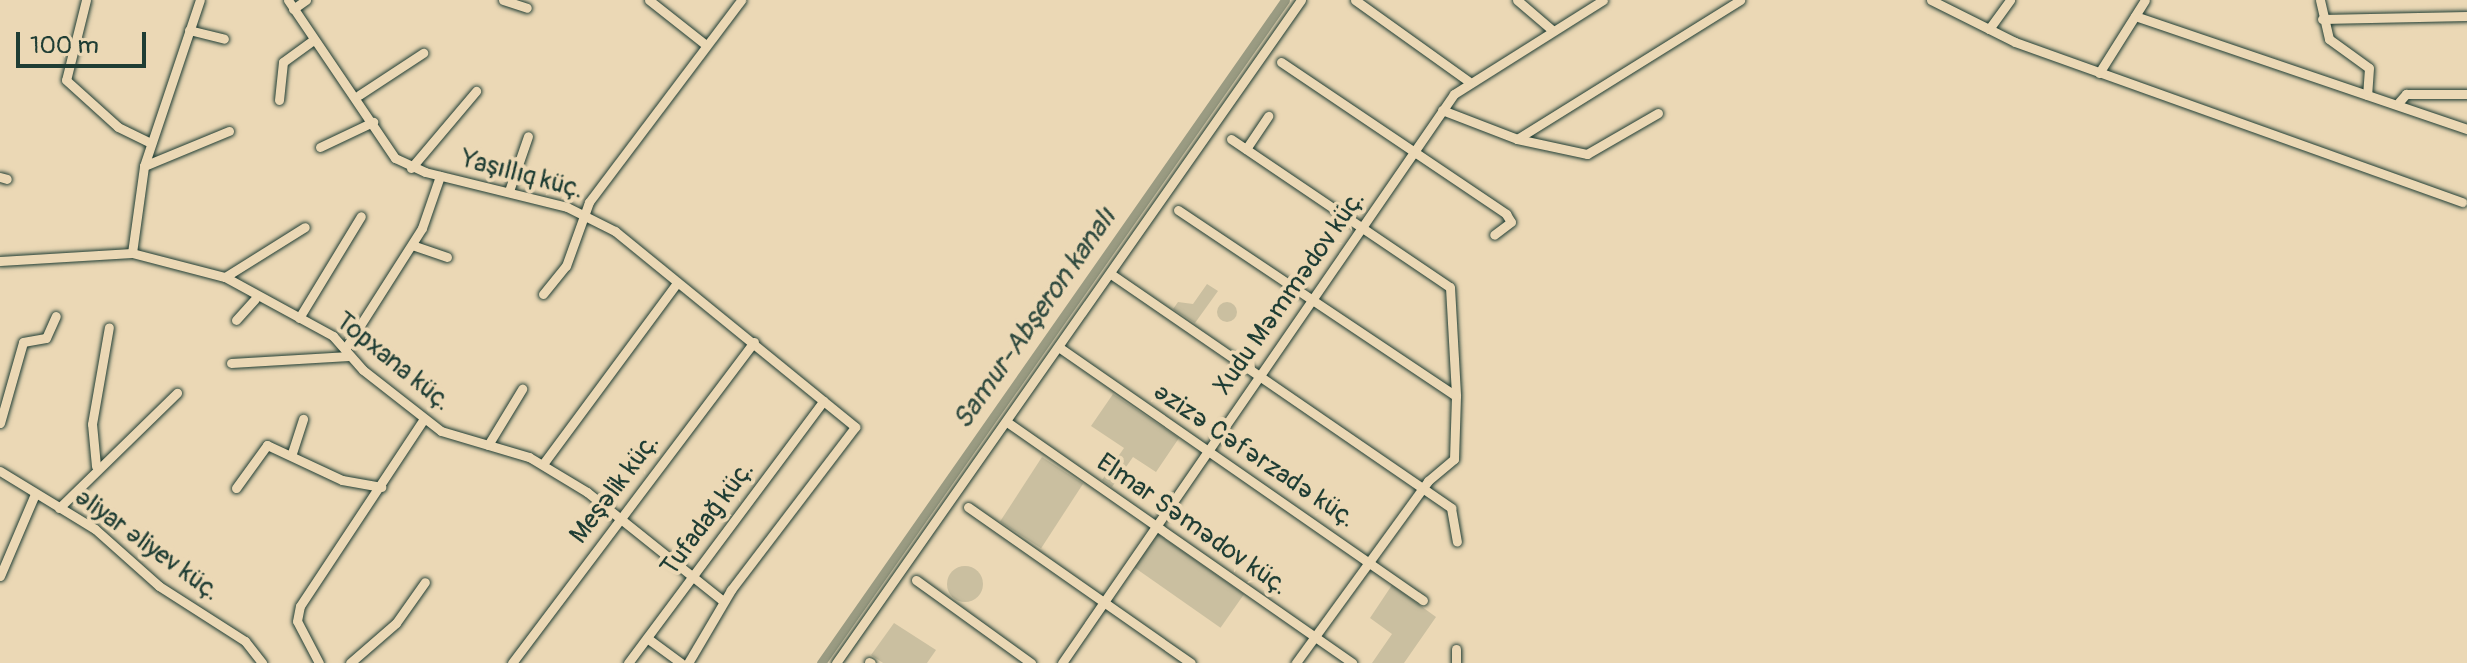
<!DOCTYPE html>
<meta charset="utf-8">
<style>
body{margin:0}
#map{position:relative;width:2467px;height:663px;overflow:hidden;background:#ebd8b5;font-family:Pangolin,sans-serif}
div>[style]{position:absolute}
[style*='--x']{left:calc(var(--x)*1px);top:calc(var(--y)*1px);width:calc(var(--w)*1px);rotate:calc(var(--a)*1deg)}
.green>*{inset:0;background:#cabfa0;transform-origin:0 0}
.round{border-radius:50%}
.canal>*{height:9px;margin:-4.5px;padding:0 4.5px;transform-origin:4.5px;border-radius:4.5px;background:#9a9b82}
.roads{filter:drop-shadow(0 0 2px #1f3d34) drop-shadow(0 0 2px #1f3d34)}
.minor>*{height:9px;margin:-4.5px;padding:0 4.5px;transform-origin:4.5px;border-radius:4.5px;background:#ebd8b5}
span{translate:-50% -50%;white-space:nowrap;text-align:center;line-height:1.15;-webkit-text-stroke:8px #ebd8b5;paint-order:stroke}
.street-label{font-size:26px;color:#1f3d34}
.water-label{font-size:28px;color:#314b40;font-style:italic}
.scale{position:absolute;left:16px;top:32px;width:130px;height:36px;box-sizing:border-box;border:4px solid #1f3d34;border-top:0;padding-left:10px;font-size:24px;line-height:28px;white-space:nowrap;color:#1f3d34;-webkit-text-stroke:6px #ebd8b5;paint-order:stroke}
</style>
<div id="map">
<div class="green">
<div style="clip-path:polygon(1207px 284px,1218px 291px,1195px 323px,1173px 309px,1178px 302px,1193px 304px)"></div>
<div class="round" style="left:1217px;top:302px;width:20px;height:20px"></div>
<div style="clip-path:polygon(1113px 394px,1179px 438px,1156px 472px,1133px 457px,1112px 487px,1102px 480px,1124px 448px,1091px 426px)"></div>
<div style="left:1042px;top:457px;width:49px;height:77px;rotate:33deg"></div>
<div style="left:1158px;top:534px;width:105px;height:41px;rotate:35deg"></div>
<div class="round" style="left:947px;top:566px;width:36px;height:36px"></div>
<div style="clip-path:polygon(1392px 585px,1436px 617px,1404px 663px,1372px 663px,1392px 634px,1370px 618px)"></div>
<div style="clip-path:polygon(894px 623px,936px 650px,927px 663px,883px 663px,871px 655px)"></div>
</div>
<div class="canal">
<div style="--x:821;--y:663;--w:809;--a:-55.01"></div>
</div>
<div class="roads">
<div class="minor">
<div style="--x:86;--y:0;--w:82;--a:104"></div>
<div style="--x:66;--y:80;--w:70;--a:42.1"></div>
<div style="--x:118;--y:127;--w:37;--a:26"></div>
<div style="--x:288;--y:0;--w:191;--a:55.9"></div>
<div style="--x:395;--y:158;--w:33;--a:25"></div>
<div style="--x:425;--y:172;--w:146;--a:13.8"></div>
<div style="--x:567;--y:207;--w:54;--a:26.6"></div>
<div style="--x:615;--y:231;--w:310;--a:39.2"></div>
<div style="--x:855;--y:427;--w:205;--a:127.3"></div>
<div style="--x:731;--y:590;--w:85;--a:120.5"></div>
<div style="--x:503;--y:0;--w:25;--a:18"></div>
<div style="--x:649;--y:0;--w:73;--a:38.3"></div>
<div style="--x:1355;--y:0;--w:139;--a:35.6"></div>
<div style="--x:1517;--y:0;--w:46;--a:40.6"></div>
<div style="--x:1931;--y:0;--w:94;--a:26.6"></div>
<div style="--x:2015;--y:42;--w:475;--a:19.7"></div>
<div style="--x:2320;--y:0;--w:40;--a:77"></div>
<div style="--x:2329;--y:39;--w:49;--a:35.9"></div>
<div style="--x:2369;--y:68;--w:27;--a:94"></div>
<div style="--x:293;--y:9;--w:16;--a:-35"></div>
<div style="--x:2135;--y:16;--w:351;--a:18.8"></div>
<div style="--x:2322;--y:19;--w:145;--a:-1.2"></div>
<div style="--x:1989;--y:29;--w:36;--a:-54"></div>
<div style="--x:189;--y:30;--w:36;--a:14"></div>
<div style="--x:1281;--y:62;--w:272;--a:34"></div>
<div style="--x:1506;--y:214;--w:9;--a:58"></div>
<div style="--x:1511;--y:222;--w:21;--a:143"></div>
<div style="--x:2099;--y:73;--w:86;--a:-57.8"></div>
<div style="--x:359;--y:95;--w:77;--a:-33.3"></div>
<div style="--x:279;--y:100;--w:38;--a:-84"></div>
<div style="--x:283;--y:62;--w:37;--a:-36"></div>
<div style="--x:2399;--y:102;--w:11;--a:-49"></div>
<div style="--x:2406;--y:94;--w:61;--a:0"></div>
<div style="--x:1442;--y:110;--w:80;--a:21.1"></div>
<div style="--x:1517;--y:139;--w:263;--a:-31.9"></div>
<div style="--x:1231;--y:139;--w:264;--a:34.1"></div>
<div style="--x:1450;--y:287;--w:109;--a:86.8"></div>
<div style="--x:1517;--y:139;--w:72;--a:12.1"></div>
<div style="--x:1587;--y:154;--w:82;--a:-30"></div>
<div style="--x:320;--y:147;--w:59;--a:-25.3"></div>
<div style="--x:1246;--y:149;--w:40;--a:-56"></div>
<div style="--x:144;--y:166;--w:92;--a:-22.4"></div>
<div style="--x:411;--y:168;--w:101;--a:-49.8"></div>
<div style="--x:0;--y:177;--w:7;--a:16"></div>
<div style="--x:509;--y:191;--w:58;--a:-70.9"></div>
<div style="--x:1178;--y:210;--w:334;--a:33.8"></div>
<div style="--x:1456;--y:396;--w:63;--a:91.8"></div>
<div style="--x:1454;--y:459;--w:34;--a:140"></div>
<div style="--x:1428;--y:481;--w:225;--a:126"></div>
<div style="--x:412;--y:245;--w:37;--a:19"></div>
<div style="--x:132;--y:253;--w:88;--a:-82.1"></div>
<div style="--x:144;--y:166;--w:175;--a:-71.4"></div>
<div style="--x:0;--y:261;--w:132;--a:-3.5"></div>
<div style="--x:132;--y:253;--w:96;--a:14.5"></div>
<div style="--x:225;--y:277;--w:123;--a:28.6"></div>
<div style="--x:333;--y:336;--w:45;--a:48.6"></div>
<div style="--x:363;--y:370;--w:99;--a:38"></div>
<div style="--x:441;--y:431;--w:92;--a:16.5"></div>
<div style="--x:529;--y:457;--w:68;--a:31.1"></div>
<div style="--x:587;--y:492;--w:174;--a:38.7"></div>
<div style="--x:1111;--y:274;--w:413;--a:34.5"></div>
<div style="--x:1451;--y:508;--w:34;--a:80"></div>
<div style="--x:225;--y:277;--w:94;--a:-32"></div>
<div style="--x:543;--y:294;--w:36;--a:-51"></div>
<div style="--x:566;--y:266;--w:68;--a:-70.2"></div>
<div style="--x:589;--y:202;--w:253;--a:-53"></div>
<div style="--x:299;--y:318;--w:119;--a:-58.7"></div>
<div style="--x:236;--y:320;--w:28;--a:-48"></div>
<div style="--x:1060;--y:348;--w:442;--a:34.8"></div>
<div style="--x:345;--y:349;--w:143;--a:-57.5"></div>
<div style="--x:422;--y:228;--w:55;--a:-70.9"></div>
<div style="--x:231;--y:363;--w:118;--a:-3.4"></div>
<div style="--x:1007;--y:422;--w:421;--a:34.9"></div>
<div style="--x:0;--y:423;--w:84;--a:-74.1"></div>
<div style="--x:23;--y:342;--w:23;--a:-10"></div>
<div style="--x:46;--y:338;--w:24;--a:-66"></div>
<div style="--x:488;--y:445;--w:66;--a:-58.7"></div>
<div style="--x:292;--y:453;--w:36;--a:-72"></div>
<div style="--x:543;--y:464;--w:224;--a:-53.5"></div>
<div style="--x:96;--y:466;--w:42;--a:-95.4"></div>
<div style="--x:92;--y:424;--w:98;--a:-80.1"></div>
<div style="--x:0;--y:471;--w:111;--a:31.4"></div>
<div style="--x:95;--y:529;--w:86;--a:41.7"></div>
<div style="--x:159;--y:586;--w:102;--a:32.6"></div>
<div style="--x:245;--y:641;--w:28;--a:52"></div>
<div style="--x:236;--y:488;--w:53;--a:-54.2"></div>
<div style="--x:267;--y:445;--w:83;--a:25"></div>
<div style="--x:342;--y:480;--w:40;--a:10"></div>
<div style="--x:968;--y:507;--w:272;--a:35"></div>
<div style="--x:59;--y:508;--w:165;--a:-44.3"></div>
<div style="--x:0;--y:576;--w:89;--a:-66.9"></div>
<div style="--x:916;--y:580;--w:142;--a:35.8"></div>
<div style="--x:647;--y:638;--w:42;--a:36.3"></div>
<div style="--x:869;--y:662;--w:2;--a:27"></div>
<div style="--x:319;--y:663;--w:47;--a:-117.6"></div>
<div style="--x:297;--y:621;--w:15;--a:-79"></div>
<div style="--x:300;--y:606;--w:224;--a:-56.5"></div>
<div style="--x:350;--y:663;--w:61;--a:-41"></div>
<div style="--x:396;--y:623;--w:50;--a:-54.7"></div>
<div style="--x:512;--y:663;--w:402;--a:-53"></div>
<div style="--x:628;--y:663;--w:327;--a:-53.3"></div>
<div style="--x:836;--y:663;--w:810;--a:-54.96"></div>
<div style="--x:1062;--y:663;--w:691;--a:-55.44"></div>
<div style="--x:1454;--y:94;--w:176;--a:-32.2"></div>
<div style="--x:1456;--y:663;--w:14;--a:-90"></div>
</div>
</div>
<div class="street-label">
<span style="left:522px;top:175px;rotate:15deg">Yaşıllıq küç.</span>
<span style="left:1290px;top:293px;rotate:-55deg">Xudu Məmmədov küç.</span>
<span style="left:393px;top:362px;rotate:39deg">Topxana küç.</span>
<span style="left:1254px;top:456px;rotate:34deg">Əzizə Cəfərzadə küç.</span>
<span style="left:615px;top:489px;rotate:-53deg">Meşəlik küç.</span>
<span style="left:708px;top:519px;rotate:-53deg">Tufadağ küç.</span>
<span style="left:1192px;top:525px;rotate:35deg">Elmar Səmədov küç.</span>
<span style="left:147px;top:545px;rotate:36deg">Əliyar Əliyev küç.</span>
</div>
<div class="water-label">
<span style="left:1035px;top:319px;rotate:-55deg">Samur-Abşeron kanalı</span>
</div>
<div class="scale">100 m</div>
</div>
